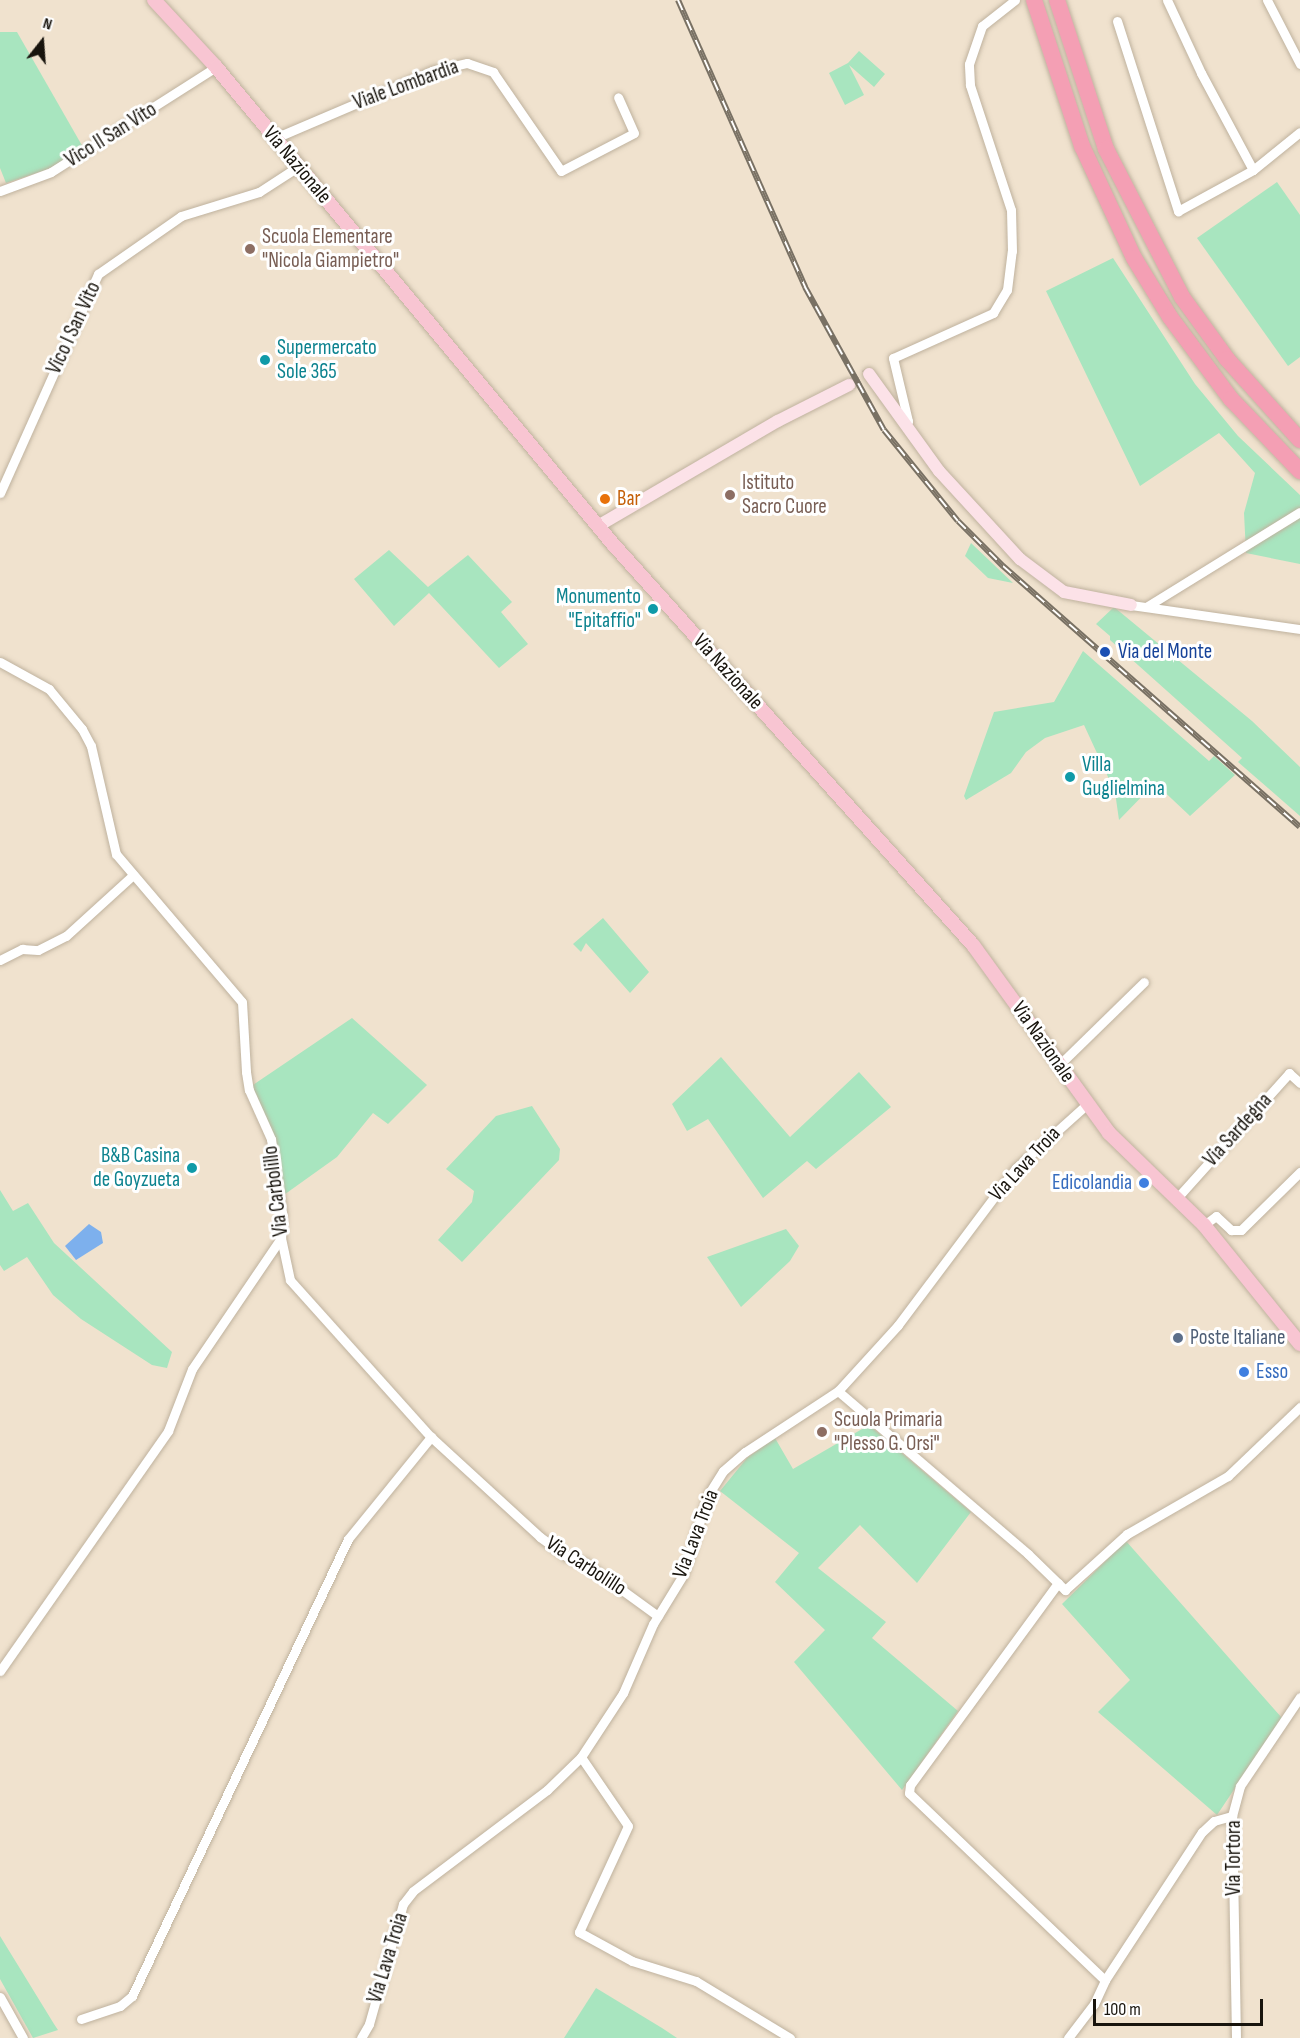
<!DOCTYPE html>
<style>
body{margin:0}
#map{position:relative;width:1300px;height:2038px;overflow:hidden;background:#f0e2ce;font-family:"Sofia Sans Condensed",sans-serif}
div>[style]{position:absolute}
[style*='--x']{left:calc(var(--x)*1px);top:calc(var(--y)*1px);width:calc(var(--w)*1px);rotate:calc(var(--a)*1deg)}
.green>*{inset:0;background:#a8e5bf}
.water>*{inset:0;background:#7db0ed}
.secondary-tunnel>*{height:12px;margin-top:-6px;transform-origin:0;background:repeating-linear-gradient(90deg,#d0c3b1 0 12px,transparent 0 18px)}
.roads{filter:drop-shadow(0 0 2px #bfb29e) drop-shadow(0 0 2px #bfb29e)}
.street>*{height:9px;margin:-4.5px;padding:0 4.5px;transform-origin:4.5px;border-radius:4.5px;background:#fff}
.secondary>*{height:12px;margin:-6px;padding:0 6px;transform-origin:6px;border-radius:6px;background:#fce2e8}
.primary>*{height:14px;margin:-7px;padding:0 7px;transform-origin:7px;border-radius:7px;background:#f8c5d2}
.highway>*{height:16px;margin:-8px;padding:0 8px;transform-origin:8px;border-radius:8px;background:#f49fb4}
.rail>*{height:6px;margin-top:-3px;transform-origin:0;background:repeating-linear-gradient(90deg,#fff 0 11px,#797164 0 22px);box-sizing:border-box;border-block:2px solid #797164}
.dots>*{width:16px;height:16px;translate:-50% -50%;box-sizing:border-box;border:3px solid #fff;border-radius:50%}
span{translate:-50% -50%;white-space:nowrap;text-align:center;line-height:1.15;-webkit-text-stroke:6px #fff;paint-order:stroke}
.street-label{font-size:21px;color:#18140d}
.education-label{font-size:21px;color:#785e54}
.left{translate:0 -50%;text-align:left}
.culture-label{font-size:21px;color:#0d838f}
.right{translate:-100% -50%;text-align:right}
.food-label{font-size:21px;color:#c56008}
.transit-label{font-size:21px;color:#164399}
.shop-label{font-size:21px;color:#366cbe}
.service-label{font-size:21px;color:#4e5e75}
.north{position:absolute;left:12px;top:12px;width:60px;height:60px;-webkit-text-stroke:4px #fff;paint-order:stroke;rotate:17deg;font-size:16px;font-weight:700;line-height:24px;text-align:center;color:#18140d}
.north::after{content:'';display:block;margin:auto;width:21px;height:27px;background:#18140d;clip-path:polygon(50% 0,100% 100%,50% 72%,0 100%)}
.scale{position:absolute;left:1093px;top:1999px;width:170px;height:27px;box-sizing:border-box;border:3px solid #18140d;border-top:0;padding-left:8px;font-size:18px;line-height:21px;white-space:nowrap;color:#18140d;-webkit-text-stroke:4px #fff;paint-order:stroke}
</style>
<div id="map">
<div class="green">
<div style="clip-path:polygon(0 32px,17px 32px,84px 149px,49px 169px,6px 183px,0 168px)"></div>
<div style="clip-path:polygon(859px 51px,885px 74px,874px 87px,849px 65px,864px 95px,845px 105px,829px 73px,848px 63px)"></div>
<div style="clip-path:polygon(1277px 182px,1300px 215px,1300px 357px,1288px 366px,1197px 238px)"></div>
<div style="clip-path:polygon(1113px 258px,1195px 384px,1238px 436px,1300px 495px,1300px 564px,1246px 553px,1244px 513px,1255px 473px,1219px 433px,1140px 486px,1046px 291px)"></div>
<div style="clip-path:polygon(971px 543px,1013px 583px,988px 578px,965px 556px)"></div>
<div style="clip-path:polygon(389px 550px,428px 587px,468px 555px,512px 602px,501px 612px,528px 644px,499px 668px,429px 593px,394px 626px,354px 579px)"></div>
<div style="clip-path:polygon(1114px 607px,1252px 721px,1300px 767px,1300px 816px,1238px 762px,1242px 758px,1110px 640px,1110px 636px,1096px 624px)"></div>
<div style="clip-path:polygon(1083px 651px,1209px 761px,1214px 756px,1235px 775px,1190px 816px,1155px 783px,1119px 820px,1115px 792px,1084px 725px,1045px 738px,1026px 752px,1011px 773px,966px 800px,964px 796px,994px 712px,1054px 702px)"></div>
<div style="clip-path:polygon(603px 918px,649px 972px,630px 993px,586px 943px,581px 952px,573px 944px)"></div>
<div style="clip-path:polygon(352px 1018px,427px 1085px,388px 1124px,373px 1113px,337px 1157px,281px 1197px,274px 1142px,250px 1087px)"></div>
<div style="clip-path:polygon(721px 1057px,790px 1137px,859px 1072px,891px 1107px,816px 1169px,807px 1161px,763px 1198px,708px 1119px,687px 1131px,672px 1104px)"></div>
<div style="clip-path:polygon(532px 1106px,560px 1149px,559px 1160px,462px 1262px,438px 1240px,472px 1202px,474px 1191px,446px 1169px,496px 1116px)"></div>
<div style="clip-path:polygon(0 1190px,13px 1211px,28px 1203px,54px 1243px,172px 1352px,167px 1368px,152px 1365px,81px 1319px,53px 1295px,27px 1257px,4px 1271px,0 1265px)"></div>
<div style="clip-path:polygon(786px 1229px,799px 1246px,790px 1261px,741px 1307px,707px 1257px)"></div>
<div style="clip-path:polygon(869px 1425px,971px 1512px,917px 1583px,860px 1525px,818px 1568px,886px 1622px,872px 1638px,958px 1711px,902px 1790px,794px 1662px,825px 1630px,775px 1582px,799px 1553px,720px 1491px,747px 1458px,775px 1438px,793px 1469px)"></div>
<div style="clip-path:polygon(1126px 1541px,1282px 1718px,1217px 1815px,1098px 1712px,1130px 1680px,1062px 1604px)"></div>
<div style="clip-path:polygon(0 1936px,54px 2024px,58px 2030px,33px 2038px,0 1979px)"></div>
<div style="clip-path:polygon(596px 1988px,662px 2028px,677px 2038px,564px 2038px)"></div>
</div>
<div class="water">
<div style="clip-path:polygon(89px 1224px,101px 1232px,103px 1243px,76px 1260px,65px 1246px)"></div>
</div>
<div class="secondary-tunnel">
<div style="--x:849;--y:385;--w:23;--a:-29"></div>
</div>
<div class="roads">
<div class="street">
<div style="--x:1167;--y:0;--w:81;--a:65"></div>
<div style="--x:1201;--y:73;--w:110;--a:61.8"></div>
<div style="--x:1267;--y:0;--w:72;--a:62.7"></div>
<div style="--x:1117;--y:21;--w:200;--a:72.2"></div>
<div style="--x:1178;--y:211;--w:85;--a:-28.7"></div>
<div style="--x:1253;--y:170;--w:60;--a:-39"></div>
<div style="--x:275;--y:138;--w:171;--a:-23.1"></div>
<div style="--x:432;--y:71;--w:36;--a:-13"></div>
<div style="--x:467;--y:63;--w:28;--a:19"></div>
<div style="--x:493;--y:72;--w:120;--a:55.5"></div>
<div style="--x:561;--y:171;--w:82;--a:-27.5"></div>
<div style="--x:634;--y:133;--w:39;--a:-114"></div>
<div style="--x:0;--y:191;--w:54;--a:-20.4"></div>
<div style="--x:51;--y:172;--w:196;--a:-32.5"></div>
<div style="--x:905;--y:425;--w:5;--a:-53"></div>
<div style="--x:908;--y:421;--w:65;--a:-103.4"></div>
<div style="--x:893;--y:358;--w:110;--a:-24.2"></div>
<div style="--x:993;--y:313;--w:27;--a:-59"></div>
<div style="--x:1007;--y:290;--w:39;--a:-83"></div>
<div style="--x:1012;--y:251;--w:41;--a:-91.4"></div>
<div style="--x:1011;--y:210;--w:132;--a:-108.2"></div>
<div style="--x:970;--y:85;--w:21;--a:-93"></div>
<div style="--x:969;--y:64;--w:40;--a:-71.1"></div>
<div style="--x:982;--y:26;--w:42;--a:-38.2"></div>
<div style="--x:0;--y:493;--w:240;--a:-65.9"></div>
<div style="--x:98;--y:274;--w:101;--a:-34.9"></div>
<div style="--x:181;--y:216;--w:82;--a:-17.1"></div>
<div style="--x:259;--y:192;--w:48;--a:-33"></div>
<div style="--x:1131;--y:605;--w:171;--a:8.1"></div>
<div style="--x:1146;--y:607;--w:181;--a:-31.7"></div>
<div style="--x:0;--y:662;--w:56;--a:28.9"></div>
<div style="--x:49;--y:689;--w:52;--a:50.5"></div>
<div style="--x:82;--y:729;--w:19;--a:62"></div>
<div style="--x:91;--y:746;--w:111;--a:77"></div>
<div style="--x:116;--y:854;--w:194;--a:49.6"></div>
<div style="--x:242;--y:1002;--w:70;--a:86.7"></div>
<div style="--x:246;--y:1072;--w:18;--a:81"></div>
<div style="--x:249;--y:1090;--w:54;--a:65.8"></div>
<div style="--x:271;--y:1139;--w:75;--a:81.5"></div>
<div style="--x:282;--y:1213;--w:25;--a:92"></div>
<div style="--x:281;--y:1238;--w:43;--a:77.9"></div>
<div style="--x:290;--y:1280;--w:211;--a:48.1"></div>
<div style="--x:431;--y:1437;--w:148;--a:42.5"></div>
<div style="--x:540;--y:1537;--w:32;--a:36"></div>
<div style="--x:566;--y:1556;--w:20;--a:20"></div>
<div style="--x:585;--y:1563;--w:90;--a:36"></div>
<div style="--x:0;--y:960;--w:25;--a:-27"></div>
<div style="--x:22;--y:949;--w:16;--a:4"></div>
<div style="--x:38;--y:950;--w:31;--a:-27"></div>
<div style="--x:66;--y:936;--w:91;--a:-42.3"></div>
<div style="--x:1058;--y:1066;--w:120;--a:-44.3"></div>
<div style="--x:1177;--y:1198;--w:168;--a:-48.1"></div>
<div style="--x:1289;--y:1073;--w:15;--a:42"></div>
<div style="--x:1204;--y:1225;--w:15;--a:-37"></div>
<div style="--x:1216;--y:1216;--w:21;--a:43"></div>
<div style="--x:1231;--y:1230;--w:10;--a:0"></div>
<div style="--x:1241;--y:1230;--w:83;--a:-44.5"></div>
<div style="--x:838;--y:1391;--w:250;--a:40.6"></div>
<div style="--x:1028;--y:1554;--w:52;--a:44.2"></div>
<div style="--x:1065;--y:1590;--w:84;--a:-42.1"></div>
<div style="--x:1127;--y:1534;--w:116;--a:-29.9"></div>
<div style="--x:1228;--y:1476;--w:100;--a:-43.8"></div>
<div style="--x:1058;--y:1583;--w:250;--a:126.2"></div>
<div style="--x:910;--y:1785;--w:8;--a:97"></div>
<div style="--x:909;--y:1793;--w:271;--a:43.7"></div>
<div style="--x:0;--y:1671;--w:293;--a:-55"></div>
<div style="--x:168;--y:1431;--w:66;--a:-68.8"></div>
<div style="--x:192;--y:1369;--w:158;--a:-55.8"></div>
<div style="--x:581;--y:1757;--w:83;--a:55.7"></div>
<div style="--x:628;--y:1826;--w:117;--a:114.8"></div>
<div style="--x:579;--y:1932;--w:60;--a:28.7"></div>
<div style="--x:632;--y:1961;--w:67;--a:17.4"></div>
<div style="--x:696;--y:1981;--w:110;--a:31.2"></div>
<div style="--x:0;--y:1997;--w:47;--a:60.7"></div>
<div style="--x:81;--y:2019;--w:41;--a:-18.4"></div>
<div style="--x:120;--y:2006;--w:16;--a:-40"></div>
<div style="--x:132;--y:1996;--w:505;--a:-64.7"></div>
<div style="--x:348;--y:1539;--w:132;--a:-50.9"></div>
<div style="--x:361;--y:2038;--w:16;--a:-60"></div>
<div style="--x:369;--y:2024;--w:125;--a:-74.2"></div>
<div style="--x:403;--y:1904;--w:16;--a:-52"></div>
<div style="--x:413;--y:1891;--w:168;--a:-37"></div>
<div style="--x:547;--y:1790;--w:47;--a:-44.1"></div>
<div style="--x:581;--y:1757;--w:77;--a:-56.7"></div>
<div style="--x:623;--y:1693;--w:75;--a:-66.5"></div>
<div style="--x:653;--y:1624;--w:57;--a:-58.5"></div>
<div style="--x:683;--y:1575;--w:84;--a:-72.6"></div>
<div style="--x:708;--y:1495;--w:28;--a:-58"></div>
<div style="--x:723;--y:1471;--w:29;--a:-41"></div>
<div style="--x:745;--y:1452;--w:111;--a:-33.3"></div>
<div style="--x:838;--y:1391;--w:89;--a:-47.7"></div>
<div style="--x:898;--y:1325;--w:196;--a:-53.1"></div>
<div style="--x:1016;--y:1168;--w:94;--a:-42"></div>
<div style="--x:1068;--y:2038;--w:43;--a:-52.6"></div>
<div style="--x:1094;--y:2004;--w:26;--a:-65"></div>
<div style="--x:1105;--y:1980;--w:177;--a:-56.8"></div>
<div style="--x:1202;--y:1832;--w:16;--a:-43"></div>
<div style="--x:1214;--y:1821;--w:19;--a:-16"></div>
<div style="--x:1236;--y:2038;--w:222;--a:-91"></div>
<div style="--x:1232;--y:1816;--w:31;--a:-75"></div>
<div style="--x:1240;--y:1786;--w:107;--a:-56"></div>
</div>
<div class="secondary">
<div style="--x:869;--y:374;--w:120;--a:54.2"></div>
<div style="--x:939;--y:471;--w:120;--a:47.4"></div>
<div style="--x:1020;--y:559;--w:55;--a:36.9"></div>
<div style="--x:1064;--y:592;--w:68;--a:11"></div>
<div style="--x:598;--y:526;--w:208;--a:-30.3"></div>
<div style="--x:778;--y:421;--w:80;--a:-26.9"></div>
</div>
<div class="primary">
<div style="--x:154;--y:0;--w:91;--a:47.2"></div>
<div style="--x:216;--y:67;--w:619;--a:50.24"></div>
<div style="--x:612;--y:543;--w:540;--a:48.08"></div>
<div style="--x:973;--y:945;--w:232;--a:54.1"></div>
<div style="--x:1109;--y:1133;--w:132;--a:44.1"></div>
<div style="--x:1204;--y:1225;--w:153;--a:51.1"></div>
</div>
<div class="highway">
<div style="--x:1034;--y:0;--w:154;--a:71.8"></div>
<div style="--x:1082;--y:146;--w:123;--a:65.1"></div>
<div style="--x:1134;--y:258;--w:69;--a:58.6"></div>
<div style="--x:1170;--y:317;--w:102;--a:53.4"></div>
<div style="--x:1231;--y:399;--w:100;--a:46.2"></div>
<div style="--x:1057;--y:0;--w:157;--a:71.8"></div>
<div style="--x:1106;--y:149;--w:166;--a:62.8"></div>
<div style="--x:1182;--y:297;--w:77;--a:54"></div>
<div style="--x:1227;--y:359;--w:109;--a:48"></div>
</div>
</div>
<div class="rail">
<div style="--x:678;--y:0;--w:314;--a:66.1"></div>
<div style="--x:805;--y:287;--w:163;--a:61.1"></div>
<div style="--x:884;--y:430;--w:117;--a:50.9"></div>
<div style="--x:958;--y:521;--w:64;--a:45"></div>
<div style="--x:1003;--y:566;--w:395;--a:41.3"></div>
</div>
<div class="dots">
<div style="left:250px;top:249px;background:#8d6e63"></div>
<div style="left:265px;top:360px;background:#0f9aa8"></div>
<div style="left:730px;top:495px;background:#8d6e63"></div>
<div style="left:605px;top:499px;background:#e8710a"></div>
<div style="left:653px;top:609px;background:#0f9aa8"></div>
<div style="left:1105px;top:652px;background:#1a4fb4"></div>
<div style="left:1070px;top:777px;background:#0f9aa8"></div>
<div style="left:192px;top:1168px;background:#0f9aa8"></div>
<div style="left:1144px;top:1183px;background:#3f7fe0"></div>
<div style="left:1178px;top:1338px;background:#5c6f8a"></div>
<div style="left:1244px;top:1372px;background:#3f7fe0"></div>
<div style="left:822px;top:1432px;background:#8d6e63"></div>
</div>
<div class="street-label">
<span style="left:406px;top:85px;rotate:-20deg">Viale Lombardia</span>
<span style="left:111px;top:135px;rotate:-32deg">Vico II San Vito</span>
<span style="left:297px;top:165px;rotate:50deg">Via Nazionale</span>
<span style="left:74px;top:328px;rotate:-65deg">Vico I San Vito</span>
<span style="left:728px;top:672px;rotate:48deg">Via Nazionale</span>
<span style="left:1043px;top:1042px;rotate:55deg">Via Nazionale</span>
<span style="left:1238px;top:1130px;rotate:-48deg">Via Sardegna</span>
<span style="left:1025px;top:1164px;rotate:-47deg">Via Lava Troia</span>
<span style="left:276px;top:1191px;rotate:-97deg">Via Carbolillo</span>
<span style="left:696px;top:1534px;rotate:-69deg">Via Lava Troia</span>
<span style="left:586px;top:1566px;rotate:33deg">Via Carbolillo</span>
<span style="left:1234px;top:1858px;rotate:-90deg">Via Tortora</span>
<span style="left:388px;top:1958px;rotate:-73deg">Via Lava Troia</span>
</div>
<div class="education-label">
<span class="left" style="left:262px;top:249px">Scuola Elementare<br>"Nicola Giampietro"</span>
<span class="left" style="left:742px;top:495px">Istituto<br>Sacro Cuore</span>
<span class="left" style="left:834px;top:1432px">Scuola Primaria<br>"Plesso G. Orsi"</span>
</div>
<div class="culture-label">
<span class="left" style="left:277px;top:360px">Supermercato<br>Sole 365</span>
<span class="right" style="left:641px;top:609px">Monumento<br>"Epitaffio"</span>
<span class="left" style="left:1082px;top:777px">Villa<br>Guglielmina</span>
<span class="right" style="left:180px;top:1168px">B&amp;B Casina<br>de Goyzueta</span>
</div>
<div class="food-label">
<span class="left" style="left:617px;top:499px">Bar</span>
</div>
<div class="transit-label">
<span class="left" style="left:1118px;top:652px">Via del Monte</span>
</div>
<div class="shop-label">
<span class="right" style="left:1132px;top:1183px">Edicolandia</span>
<span class="left" style="left:1256px;top:1372px">Esso</span>
</div>
<div class="service-label">
<span class="left" style="left:1190px;top:1338px">Poste Italiane</span>
</div>
<div class="north">N</div>
<div class="scale">100 m</div>
</div>
